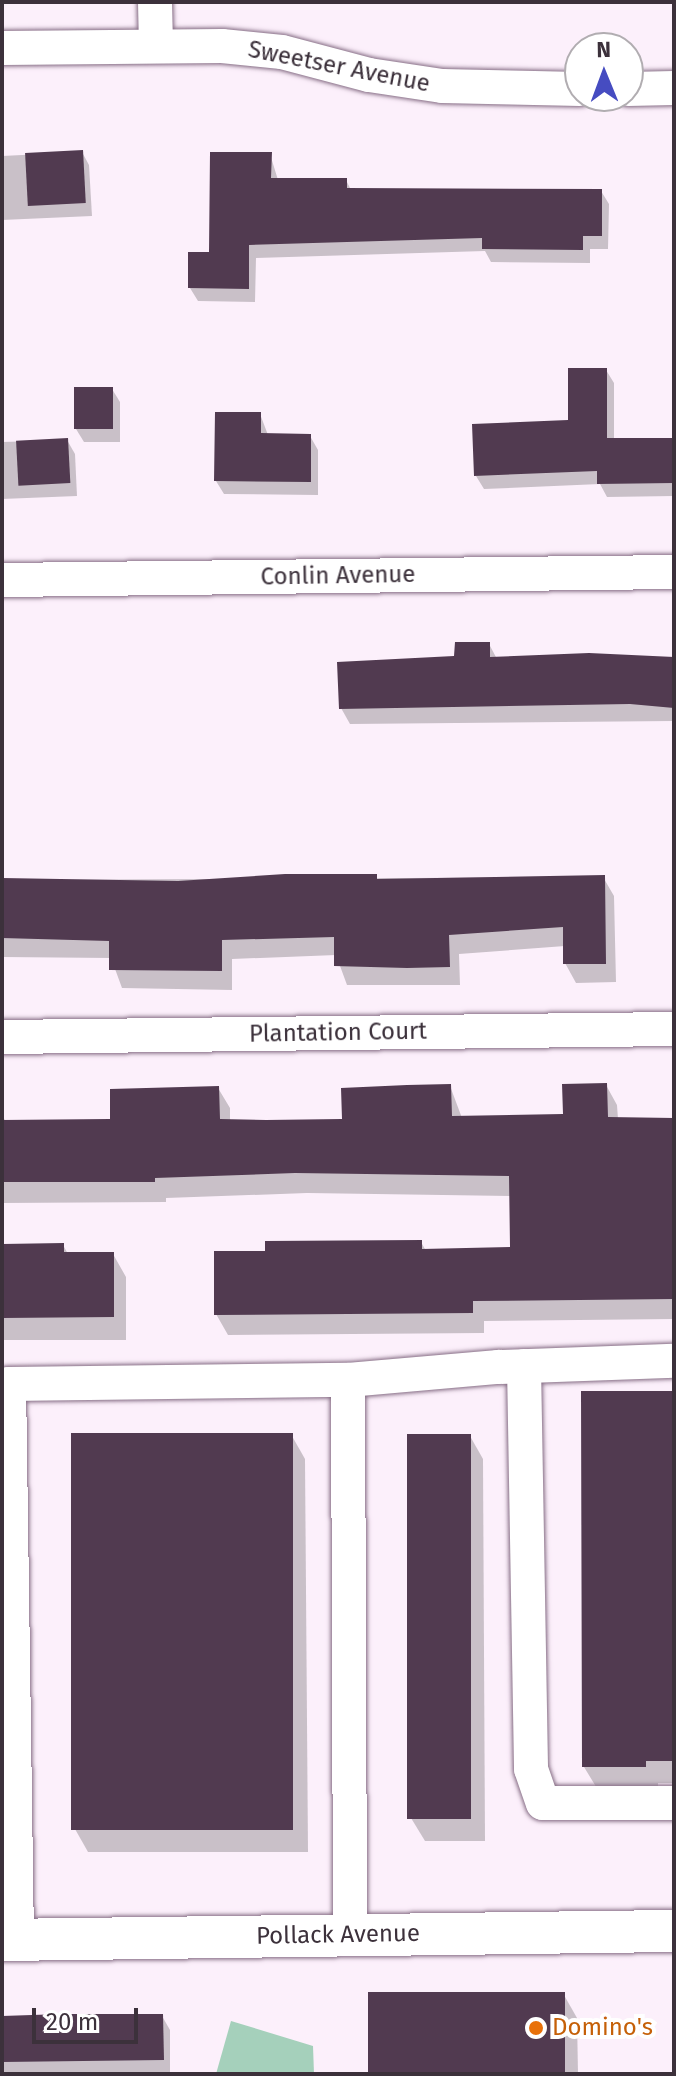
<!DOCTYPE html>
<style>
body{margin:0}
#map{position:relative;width:676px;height:2076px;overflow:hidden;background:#fcf0fb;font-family:"Fira Sans",sans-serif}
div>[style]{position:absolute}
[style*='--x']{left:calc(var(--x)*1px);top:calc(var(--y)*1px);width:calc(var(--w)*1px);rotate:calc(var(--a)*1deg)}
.green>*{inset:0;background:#a5d0bb}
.shadow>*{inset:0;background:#0003}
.building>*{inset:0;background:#513a50;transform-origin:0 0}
.roads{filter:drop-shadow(0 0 2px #876e86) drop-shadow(0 0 2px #876e86)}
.minor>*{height:34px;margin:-17px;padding:0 17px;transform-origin:17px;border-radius:17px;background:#fff}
.tertiary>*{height:42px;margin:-21px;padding:0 21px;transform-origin:21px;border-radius:21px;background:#fff}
.dots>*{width:22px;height:22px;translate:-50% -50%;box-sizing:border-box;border:4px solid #fff;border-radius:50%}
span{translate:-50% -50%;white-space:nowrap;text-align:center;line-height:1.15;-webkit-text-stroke:8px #fff;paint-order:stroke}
.street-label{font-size:24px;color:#3c313b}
.food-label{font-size:24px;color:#c56008}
.left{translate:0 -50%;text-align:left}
.frame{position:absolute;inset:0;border:4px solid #3c313b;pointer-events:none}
.north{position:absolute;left:564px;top:32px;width:80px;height:80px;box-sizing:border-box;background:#fff;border:2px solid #b1adb1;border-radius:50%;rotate:359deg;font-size:22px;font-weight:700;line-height:32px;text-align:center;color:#3c313b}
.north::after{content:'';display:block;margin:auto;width:28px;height:36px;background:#464cc1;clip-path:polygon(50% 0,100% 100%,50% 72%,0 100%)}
.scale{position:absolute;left:32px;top:2008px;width:106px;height:36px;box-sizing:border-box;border:4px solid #3c313b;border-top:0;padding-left:10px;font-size:24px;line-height:28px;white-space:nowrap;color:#3c313b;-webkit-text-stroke:6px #fff;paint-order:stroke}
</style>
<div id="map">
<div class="green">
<div style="clip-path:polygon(231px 2021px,313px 2046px,314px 2074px,216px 2074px)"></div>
</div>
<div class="shadow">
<div style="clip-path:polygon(82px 152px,89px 165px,92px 216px,2px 220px,2px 156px)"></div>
<div style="clip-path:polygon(270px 154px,278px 180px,346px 180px,351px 190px,601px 191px,609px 204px,608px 249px,590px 249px,590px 263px,491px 262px,485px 251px,256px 258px,255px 302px,198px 301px,190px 288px)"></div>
<div style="clip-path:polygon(606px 370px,614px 383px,614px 440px,674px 440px,674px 496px,607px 497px,600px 484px,484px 489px,476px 476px,570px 421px)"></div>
<div style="clip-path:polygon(112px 389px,120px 402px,120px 442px,84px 442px,76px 429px)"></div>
<div style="clip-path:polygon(260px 414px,268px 435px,310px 436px,318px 450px,318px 495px,224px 494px,216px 481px)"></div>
<div style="clip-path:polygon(67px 440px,75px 454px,77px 496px,2px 499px,2px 442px)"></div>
<div style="clip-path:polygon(489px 644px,497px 659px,674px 657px,674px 721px,350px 724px,341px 708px)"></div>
<div style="clip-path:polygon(603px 877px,614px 896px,616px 982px,576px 983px,565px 963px,565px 946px,459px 954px,460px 985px,347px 985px,336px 955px,232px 959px,232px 990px,122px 988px,111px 958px,2px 957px,2px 880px)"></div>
<div style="clip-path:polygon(606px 1085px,617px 1105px,618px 1119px,674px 1120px,674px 1319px,484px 1321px,484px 1333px,228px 1335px,216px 1314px,267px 1253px,421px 1242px,426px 1251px,512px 1249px,512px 1196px,307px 1193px,166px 1198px,166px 1202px,2px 1203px,2px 1115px,6px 1122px,112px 1121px,218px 1088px,230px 1108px,230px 1121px,344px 1121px,450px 1086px,462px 1118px,565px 1116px)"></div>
<div style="clip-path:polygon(63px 1245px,68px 1254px,113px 1254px,126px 1277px,126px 1340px,2px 1340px,2px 1246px)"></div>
<div style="clip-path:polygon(674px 1393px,674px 1783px,658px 1783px,658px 1790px,598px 1790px,584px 1767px)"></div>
<div style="clip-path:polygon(292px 1436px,305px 1459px,308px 1852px,88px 1852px,75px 1829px)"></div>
<div style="clip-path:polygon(470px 1436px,483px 1459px,485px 1841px,425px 1841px,411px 1818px)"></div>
<div style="clip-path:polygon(564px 1995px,577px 2018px,578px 2074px,370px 2074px)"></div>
<div style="clip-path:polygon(162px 2016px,170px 2030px,170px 2073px,2px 2074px,2px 2018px)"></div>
</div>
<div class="building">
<div style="left:83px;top:150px;width:53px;height:58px;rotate:87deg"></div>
<div style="clip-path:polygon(210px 152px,272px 152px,271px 178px,347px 178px,347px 188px,602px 189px,602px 236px,583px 236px,583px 250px,482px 249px,482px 238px,249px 245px,249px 289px,188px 288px,188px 252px,209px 252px)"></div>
<div style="clip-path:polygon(568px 368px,607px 368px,607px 438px,674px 438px,674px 483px,597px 484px,597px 471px,474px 476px,472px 424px,568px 420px)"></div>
<div style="left:74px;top:387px;width:39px;height:42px"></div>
<div style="clip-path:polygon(215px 412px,261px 412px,261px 433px,311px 434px,311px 482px,214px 481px)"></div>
<div style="left:68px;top:438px;width:45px;height:52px;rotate:87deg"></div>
<div style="clip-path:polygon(455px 642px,490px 642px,490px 657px,589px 653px,674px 657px,674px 708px,630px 704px,339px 709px,337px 662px,454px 656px)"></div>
<div style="clip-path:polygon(285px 874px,377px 874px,377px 879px,605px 875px,606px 964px,563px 964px,563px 927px,449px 935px,450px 967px,407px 968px,334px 966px,334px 937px,222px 940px,222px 971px,109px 970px,109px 941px,2px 938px,2px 878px,178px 881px)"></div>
<div style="clip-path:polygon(607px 1083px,608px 1117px,674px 1118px,674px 1299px,473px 1301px,473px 1313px,214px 1315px,214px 1251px,265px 1251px,265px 1241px,422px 1240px,422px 1249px,510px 1247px,509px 1176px,295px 1173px,155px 1178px,155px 1182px,2px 1182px,2px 1120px,110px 1119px,110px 1089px,219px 1086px,220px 1119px,266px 1120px,342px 1119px,341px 1088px,407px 1085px,451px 1084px,452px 1116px,563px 1114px,562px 1084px)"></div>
<div style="clip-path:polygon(64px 1243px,64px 1252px,114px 1252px,114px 1317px,2px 1318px,2px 1244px)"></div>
<div style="clip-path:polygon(581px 1391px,674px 1391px,674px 1761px,646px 1761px,646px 1767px,582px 1767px)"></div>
<div style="left:71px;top:1433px;width:222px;height:397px"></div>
<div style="left:471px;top:1434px;width:385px;height:64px;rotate:90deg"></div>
<div style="left:368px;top:1992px;width:197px;height:82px"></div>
<div style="clip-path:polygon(62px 2014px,163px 2014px,164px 2060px,2px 2062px,2px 2016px)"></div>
</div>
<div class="roads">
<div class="minor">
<div style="--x:155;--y:2;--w:44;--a:88.7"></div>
<div style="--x:2;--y:48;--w:220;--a:-0.5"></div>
<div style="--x:222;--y:46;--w:60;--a:5.7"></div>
<div style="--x:282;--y:52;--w:90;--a:14.8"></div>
<div style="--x:369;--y:75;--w:74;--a:8.6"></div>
<div style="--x:442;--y:86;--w:138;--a:1.2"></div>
<div style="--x:628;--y:89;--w:46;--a:-1.2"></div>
<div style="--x:2;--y:580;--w:672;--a:-0.68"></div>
<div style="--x:2;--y:1037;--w:672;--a:-0.68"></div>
<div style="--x:524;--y:1366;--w:403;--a:89"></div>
<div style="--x:531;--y:1769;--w:36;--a:71"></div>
<div style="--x:543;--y:1803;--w:131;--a:0"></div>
<div style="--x:348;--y:1380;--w:554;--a:89.79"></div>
<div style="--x:17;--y:1940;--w:556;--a:-90.82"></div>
<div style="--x:9;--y:1384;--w:339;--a:-0.7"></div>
<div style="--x:348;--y:1380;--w:151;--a:-5"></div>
<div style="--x:498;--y:1367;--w:176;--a:-2"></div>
</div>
<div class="tertiary">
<div style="--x:2;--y:1940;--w:672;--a:-0.77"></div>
</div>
</div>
<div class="dots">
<div style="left:536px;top:2028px;background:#e8710a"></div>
</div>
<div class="street-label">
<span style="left:339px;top:67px;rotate:11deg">Sweetser Avenue</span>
<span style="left:338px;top:576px;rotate:-1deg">Conlin Avenue</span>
<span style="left:338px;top:1033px;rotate:-1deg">Plantation Court</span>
<span style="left:338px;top:1935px;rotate:-1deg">Pollack Avenue</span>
</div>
<div class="food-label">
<span class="left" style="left:552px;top:2028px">Domino's</span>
</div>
<div class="frame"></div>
<div class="north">N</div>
<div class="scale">20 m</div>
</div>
